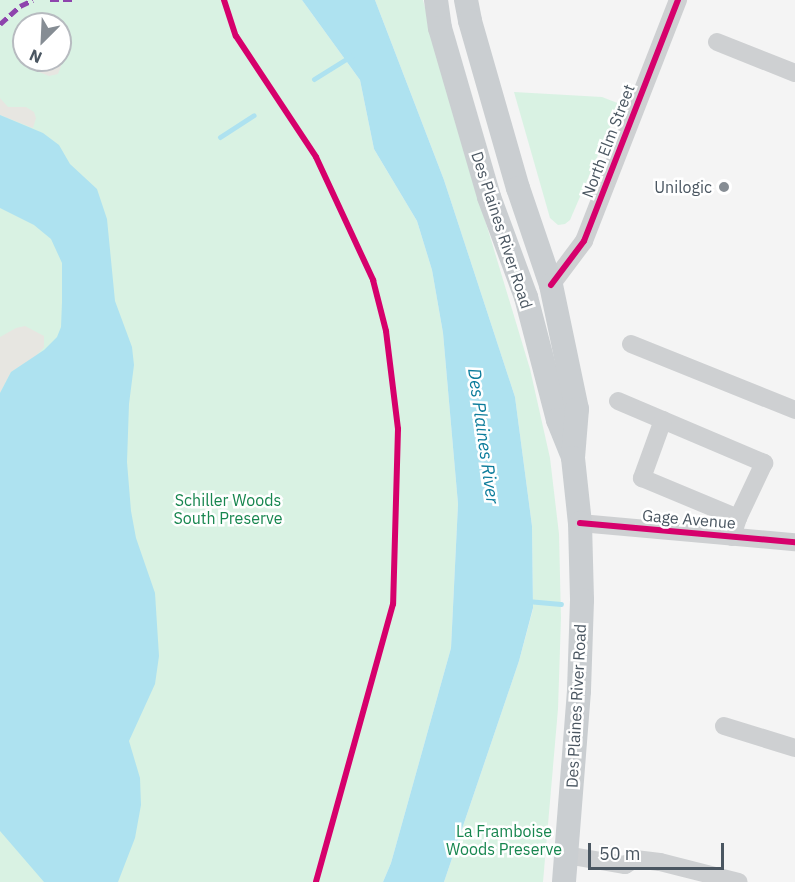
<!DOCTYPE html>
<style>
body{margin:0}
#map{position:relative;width:795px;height:882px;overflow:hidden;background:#f4f4f4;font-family:"IBM Plex Sans",sans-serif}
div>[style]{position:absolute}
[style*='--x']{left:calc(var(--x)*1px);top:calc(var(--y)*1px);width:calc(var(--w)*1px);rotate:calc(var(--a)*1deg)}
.green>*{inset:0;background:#d9f2e3}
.sand>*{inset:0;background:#e7e6e1}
.water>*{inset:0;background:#aee2f0}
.stream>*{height:5px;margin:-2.5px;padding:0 2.5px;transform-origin:2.5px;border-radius:2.5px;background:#aee2f0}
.minor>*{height:18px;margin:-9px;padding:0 9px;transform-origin:9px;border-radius:9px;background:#ced0d2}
.major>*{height:24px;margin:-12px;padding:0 12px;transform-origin:12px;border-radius:12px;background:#caced1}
.quiet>*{height:4.5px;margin-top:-2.25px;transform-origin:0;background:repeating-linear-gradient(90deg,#8e44ad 0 9px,transparent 0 13.5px)}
.cycleway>*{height:6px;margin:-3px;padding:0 3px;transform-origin:3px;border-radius:3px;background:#d6006c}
.dots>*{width:16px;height:16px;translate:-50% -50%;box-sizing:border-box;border:3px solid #fff;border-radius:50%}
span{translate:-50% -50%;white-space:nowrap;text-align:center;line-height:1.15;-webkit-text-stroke:5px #fff;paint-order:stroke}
.street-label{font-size:16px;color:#4a5661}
.poi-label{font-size:16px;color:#4a5661}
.right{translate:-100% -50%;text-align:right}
.park-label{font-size:16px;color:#17864f}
.water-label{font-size:18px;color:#0c7c9b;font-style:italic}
.north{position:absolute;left:12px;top:12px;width:60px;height:60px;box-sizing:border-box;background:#fff;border:2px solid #b7bbc0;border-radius:50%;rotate:204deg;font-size:16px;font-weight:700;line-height:24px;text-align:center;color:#4a5661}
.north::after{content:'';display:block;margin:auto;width:21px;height:27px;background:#868d94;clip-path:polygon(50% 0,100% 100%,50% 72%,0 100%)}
.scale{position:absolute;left:588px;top:843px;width:136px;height:27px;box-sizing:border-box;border:3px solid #4a5661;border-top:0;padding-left:8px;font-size:18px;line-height:21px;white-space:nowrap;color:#4a5661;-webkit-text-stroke:4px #fff;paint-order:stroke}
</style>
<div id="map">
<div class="green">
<div style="clip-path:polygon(evenodd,0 0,302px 0,360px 80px,374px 149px,417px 221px,432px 270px,443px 333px,458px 504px,451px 648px,391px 863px,383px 882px,0 882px,0 0,24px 24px,60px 24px,60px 60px,24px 60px,24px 24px)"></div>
<div style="clip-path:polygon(375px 0,423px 0,460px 137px,530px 369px,550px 458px,559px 534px,561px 618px,558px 709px,543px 882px,444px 882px,519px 661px,533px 609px,532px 526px,515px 397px,444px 180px)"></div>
<div style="clip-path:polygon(514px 92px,602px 97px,620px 104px,570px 220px,565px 224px,558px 225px,550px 218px)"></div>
</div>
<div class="sand">
<div style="clip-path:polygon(26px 60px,59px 60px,61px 66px,58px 74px,49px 76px,39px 72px)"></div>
<div style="clip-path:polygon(0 98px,8px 107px,26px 107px,34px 112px,36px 118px,33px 128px,0 115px)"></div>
<div style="clip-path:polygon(25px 326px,44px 336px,44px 347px,36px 356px,11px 372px,0 393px,0 337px,16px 328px)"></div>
</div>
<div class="water">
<div style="clip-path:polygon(302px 0,375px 0,444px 180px,515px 397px,532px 526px,533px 608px,519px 661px,444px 882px,383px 882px,391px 863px,451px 648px,458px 504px,443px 333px,432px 270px,417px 221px,374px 149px,360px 80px)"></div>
<div style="clip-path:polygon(0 115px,43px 133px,59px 145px,70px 164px,97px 189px,107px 219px,115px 301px,132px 347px,134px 365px,129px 404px,127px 462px,131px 511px,136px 538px,155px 593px,159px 656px,155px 684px,129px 741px,140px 778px,141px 805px,135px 838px,118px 882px,44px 882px,0 831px,0 393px,11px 372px,44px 350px,57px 337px,61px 327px,62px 302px,62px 263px,51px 239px,34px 225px,0 208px)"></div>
</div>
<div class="stream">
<div style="--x:314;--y:79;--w:44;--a:-31.9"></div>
<div style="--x:220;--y:137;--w:40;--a:-32.9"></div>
<div style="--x:527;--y:601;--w:34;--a:5"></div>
</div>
<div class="minor">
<div style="--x:717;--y:42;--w:84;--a:21.7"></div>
<div style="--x:551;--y:285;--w:55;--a:-53.1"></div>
<div style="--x:584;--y:241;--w:259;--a:-68.7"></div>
<div style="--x:631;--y:344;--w:177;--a:21.9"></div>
<div style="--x:618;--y:401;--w:159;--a:23"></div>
<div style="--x:764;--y:463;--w:61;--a:115.3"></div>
<div style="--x:738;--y:518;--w:20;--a:108"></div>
<div style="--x:663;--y:420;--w:62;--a:109.9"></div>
<div style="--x:642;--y:478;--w:104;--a:22.6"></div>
<div style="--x:580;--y:523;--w:216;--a:5.1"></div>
<div style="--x:724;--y:726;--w:74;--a:17.2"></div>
<div style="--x:566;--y:855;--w:60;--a:9.6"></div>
<div style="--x:625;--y:865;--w:12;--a:-31"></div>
<div style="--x:635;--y:859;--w:25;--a:7"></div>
<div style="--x:660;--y:862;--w:81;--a:14.2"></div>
</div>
<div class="major">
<div style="--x:436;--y:0;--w:28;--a:82"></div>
<div style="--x:440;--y:28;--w:176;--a:73.8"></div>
<div style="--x:489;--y:197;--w:107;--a:69.7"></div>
<div style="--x:526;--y:297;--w:127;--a:75.4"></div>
<div style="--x:558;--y:420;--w:37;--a:68"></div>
<div style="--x:466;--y:0;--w:21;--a:79"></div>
<div style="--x:470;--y:21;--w:174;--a:74"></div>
<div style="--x:518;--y:188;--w:102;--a:71.2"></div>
<div style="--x:551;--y:285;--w:127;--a:78.2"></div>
<div style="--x:577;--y:409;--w:49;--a:94.7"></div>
<div style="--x:573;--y:458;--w:65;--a:83.9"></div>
<div style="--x:580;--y:523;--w:77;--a:88.5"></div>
<div style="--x:582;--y:600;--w:91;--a:91.9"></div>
<div style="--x:579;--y:691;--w:192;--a:94.5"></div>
</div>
<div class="quiet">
<div style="--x:50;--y:0;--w:23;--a:0"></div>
<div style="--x:0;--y:24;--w:27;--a:-42"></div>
<div style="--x:20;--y:6;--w:14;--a:-25"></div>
</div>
<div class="cycleway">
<div style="--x:224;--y:0;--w:38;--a:72"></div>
<div style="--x:236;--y:36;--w:145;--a:56.5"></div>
<div style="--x:316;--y:157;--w:136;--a:65.1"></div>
<div style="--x:373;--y:280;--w:53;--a:75.7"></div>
<div style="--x:386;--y:331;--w:99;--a:83"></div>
<div style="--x:398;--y:429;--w:175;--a:91.6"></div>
<div style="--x:393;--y:604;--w:288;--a:105.5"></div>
<div style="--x:551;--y:285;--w:55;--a:-53.1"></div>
<div style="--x:584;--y:241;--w:259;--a:-68.7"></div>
<div style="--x:580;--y:523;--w:216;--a:5.1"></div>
</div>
<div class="dots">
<div style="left:724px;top:187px;background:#868d94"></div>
</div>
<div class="street-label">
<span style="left:608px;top:141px;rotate:-69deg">North Elm Street</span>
<span style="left:502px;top:230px;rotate:72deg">Des Plaines River Road</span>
<span style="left:689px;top:519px;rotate:5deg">Gage Avenue</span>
<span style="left:576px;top:706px;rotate:-87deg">Des Plaines River Road</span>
</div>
<div class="poi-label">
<span class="right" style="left:712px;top:187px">Unilogic</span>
</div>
<div class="park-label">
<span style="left:228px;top:509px">Schiller Woods<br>South Preserve</span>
<span style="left:504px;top:840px">La Framboise<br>Woods Preserve</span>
</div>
<div class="water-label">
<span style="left:483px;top:436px;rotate:82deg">Des Plaines River</span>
</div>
<div class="north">N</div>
<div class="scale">50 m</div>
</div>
